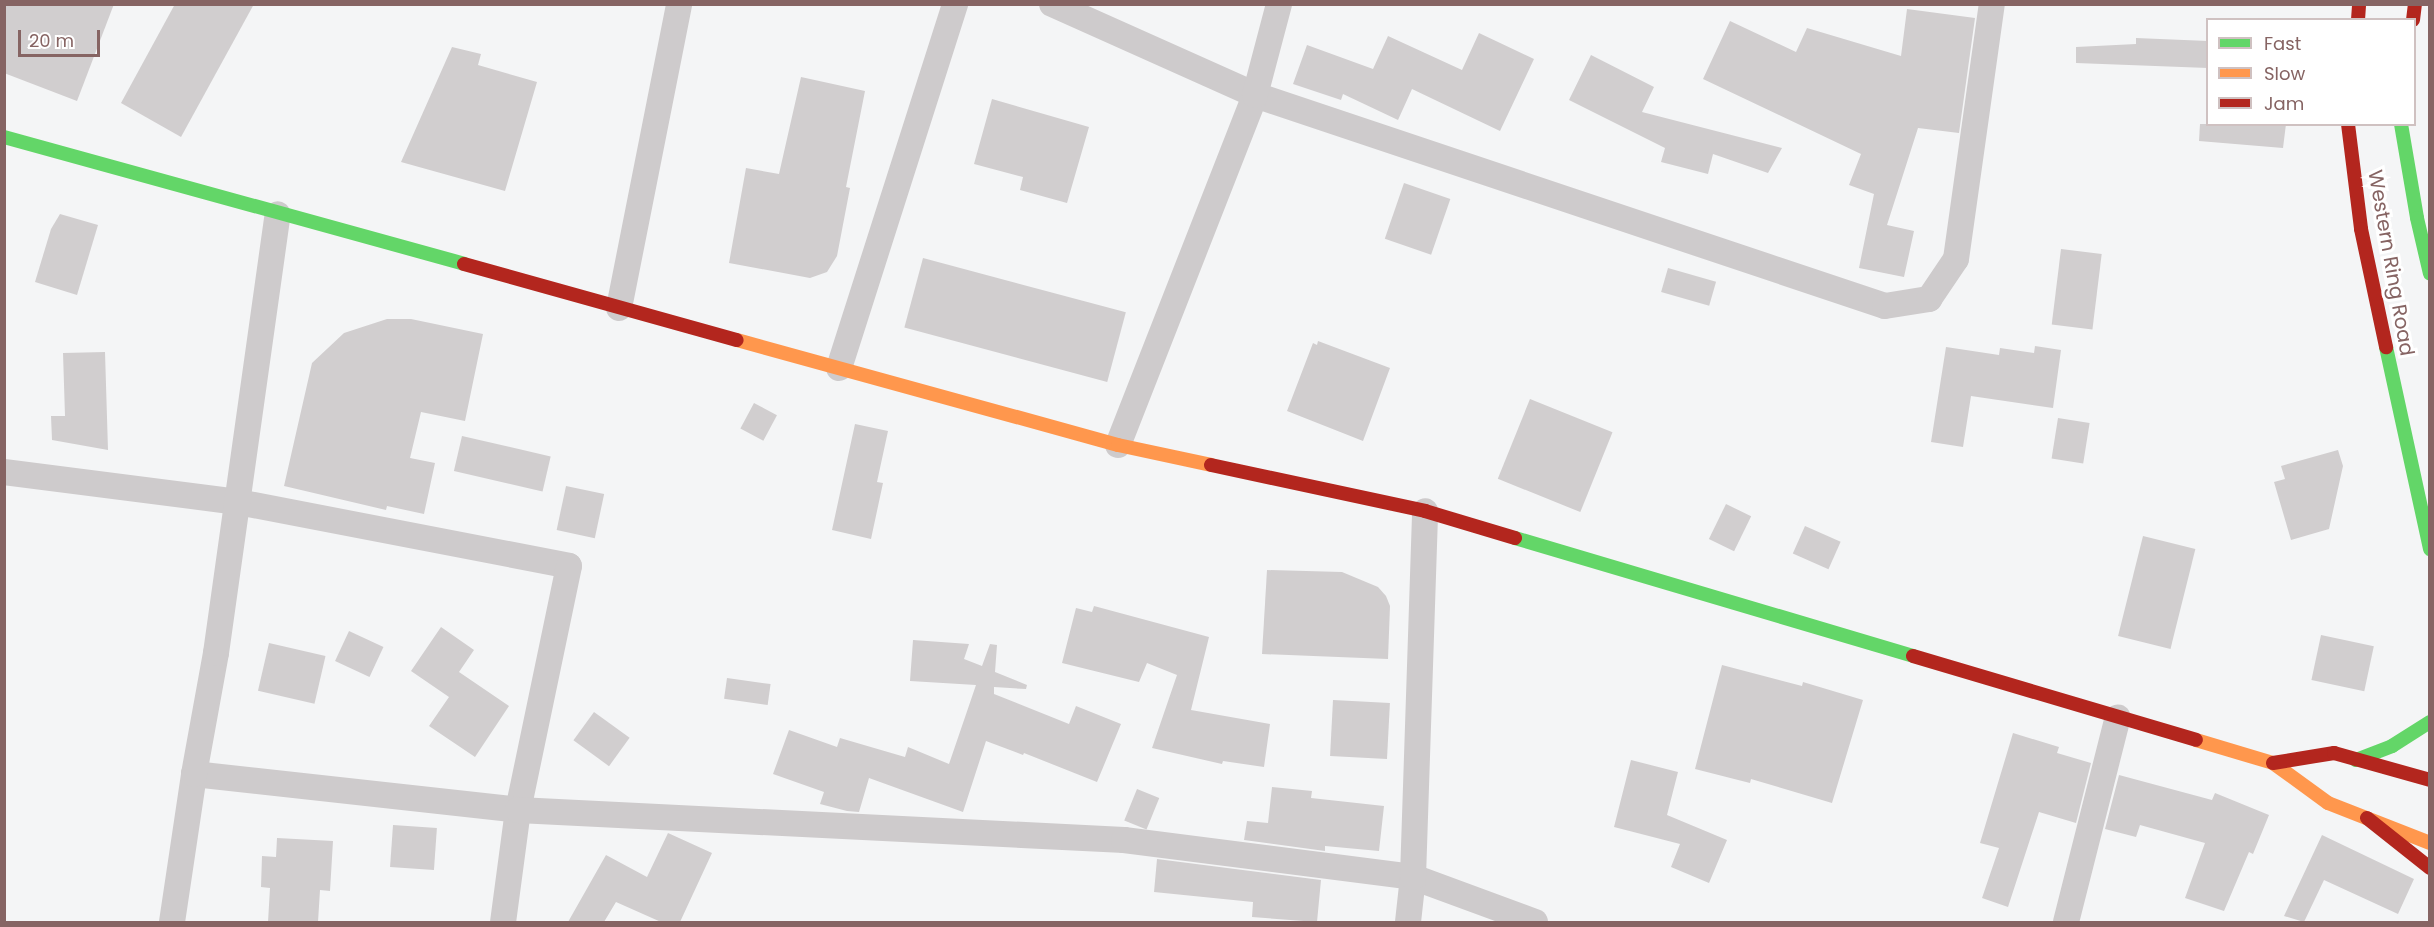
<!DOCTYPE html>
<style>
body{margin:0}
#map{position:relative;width:2434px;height:927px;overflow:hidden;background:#f4f5f6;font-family:Poppins,sans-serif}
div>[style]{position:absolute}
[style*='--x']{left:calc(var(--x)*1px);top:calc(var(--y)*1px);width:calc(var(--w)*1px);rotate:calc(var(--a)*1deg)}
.building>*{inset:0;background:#d1cecf;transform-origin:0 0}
.street>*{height:26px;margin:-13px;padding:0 13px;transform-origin:13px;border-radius:13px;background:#cecbcc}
.fast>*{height:14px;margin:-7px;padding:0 7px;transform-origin:7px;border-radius:7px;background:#63d668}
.slow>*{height:14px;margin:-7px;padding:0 7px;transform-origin:7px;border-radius:7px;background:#ff974d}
.jam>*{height:14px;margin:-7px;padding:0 7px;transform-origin:7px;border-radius:7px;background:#b3261e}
span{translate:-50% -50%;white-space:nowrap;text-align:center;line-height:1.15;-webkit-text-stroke:6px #fff;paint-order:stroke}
.street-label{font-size:20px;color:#866463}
.frame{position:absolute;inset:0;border:6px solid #866463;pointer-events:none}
.legend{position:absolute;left:2206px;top:18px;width:210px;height:108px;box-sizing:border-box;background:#fff;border:2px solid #cfc1c1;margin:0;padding:8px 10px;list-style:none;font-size:18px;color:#866463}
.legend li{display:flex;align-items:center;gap:12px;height:30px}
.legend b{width:30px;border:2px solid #cfc1c1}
.scale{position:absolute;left:18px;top:30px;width:82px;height:27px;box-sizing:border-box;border:3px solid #866463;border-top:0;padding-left:8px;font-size:18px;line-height:21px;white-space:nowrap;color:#866463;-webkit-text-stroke:4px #fff;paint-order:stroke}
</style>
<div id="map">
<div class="building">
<div style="clip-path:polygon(4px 4px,114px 4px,77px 101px,4px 73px)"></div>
<div style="clip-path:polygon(175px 4px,254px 4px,181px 137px,121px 103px)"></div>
<div style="clip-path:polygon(1907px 9px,1975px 18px,1959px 133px,1918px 128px,1887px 225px,1914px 231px,1904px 277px,1859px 268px,1874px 194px,1849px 185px,1861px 154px,1703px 79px,1730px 21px,1796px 52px,1807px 28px,1901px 56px)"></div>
<div style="clip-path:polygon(1479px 33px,1534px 59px,1500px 131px,1412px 89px,1398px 120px,1343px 94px,1341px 100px,1293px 84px,1307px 45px,1373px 69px,1388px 36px,1462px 70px)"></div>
<div style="clip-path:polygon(2136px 38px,2208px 41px,2208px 68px,2076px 63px,2076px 47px,2136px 44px)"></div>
<div style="clip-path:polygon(452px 47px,481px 54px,478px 65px,537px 82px,505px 191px,401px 162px)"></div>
<div style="clip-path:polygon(1591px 55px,1654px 87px,1642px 112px,1782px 148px,1768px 173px,1713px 154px,1708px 174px,1661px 162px,1665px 148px,1569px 100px)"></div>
<div style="clip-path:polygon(801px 77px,865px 91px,846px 187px,850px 188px,837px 256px,827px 272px,810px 278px,729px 263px,746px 168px,779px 174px)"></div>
<div style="clip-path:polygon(992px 99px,1089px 127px,1067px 203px,1020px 190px,1023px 177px,974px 164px)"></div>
<div style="clip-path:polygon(2200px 124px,2286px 124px,2283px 148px,2199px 141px)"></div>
<div style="left:1404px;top:183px;width:49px;height:59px;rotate:19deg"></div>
<div style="clip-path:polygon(60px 214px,98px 225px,77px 295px,35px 282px,51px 229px)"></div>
<div style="left:2061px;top:249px;width:41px;height:76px;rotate:7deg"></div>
<div style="left:923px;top:258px;width:210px;height:72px;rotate:15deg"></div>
<div style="left:1668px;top:268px;width:50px;height:25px;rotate:16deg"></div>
<div style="clip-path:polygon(387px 319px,411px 319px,483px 334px,465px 421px,421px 412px,410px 458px,435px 463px,424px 514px,387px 506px,386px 510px,284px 486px,312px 363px,344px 333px)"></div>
<div style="clip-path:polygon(1318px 341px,1390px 368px,1363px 441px,1287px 411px,1313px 343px,1317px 345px)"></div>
<div style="clip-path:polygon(2035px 346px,2061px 350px,2053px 408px,1971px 396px,1963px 447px,1931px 442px,1946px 347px,1999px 355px,2000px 348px,2034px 353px)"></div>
<div style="clip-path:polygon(105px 352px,108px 450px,52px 440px,51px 416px,65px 416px,63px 353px)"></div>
<div style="left:1530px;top:399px;width:89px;height:86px;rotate:22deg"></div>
<div style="left:754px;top:403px;width:26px;height:29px;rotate:28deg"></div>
<div style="left:2058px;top:418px;width:32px;height:41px;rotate:9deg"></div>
<div style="clip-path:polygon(855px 424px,888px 431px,877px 482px,883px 483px,871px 539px,832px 530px)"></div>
<div style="left:462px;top:436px;width:91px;height:36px;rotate:13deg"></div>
<div style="clip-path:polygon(2338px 450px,2343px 466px,2329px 529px,2291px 540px,2274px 482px,2285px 479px,2281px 466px)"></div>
<div style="left:566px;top:486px;width:39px;height:45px;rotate:12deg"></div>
<div style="left:1726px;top:504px;width:28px;height:39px;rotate:26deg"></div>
<div style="left:1805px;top:526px;width:39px;height:30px;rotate:24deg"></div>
<div style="left:2143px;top:536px;width:54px;height:103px;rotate:14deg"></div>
<div style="clip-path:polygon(1267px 570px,1342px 572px,1378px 587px,1386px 596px,1390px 606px,1388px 659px,1262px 654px)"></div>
<div style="clip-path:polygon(1094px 606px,1209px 637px,1191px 710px,1270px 724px,1264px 767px,1223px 761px,1222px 764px,1152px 748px,1177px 675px,1147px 663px,1139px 682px,1062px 663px,1076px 608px,1092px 612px)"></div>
<div style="clip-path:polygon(441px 627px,474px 650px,459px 672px,509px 706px,475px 757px,429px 726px,449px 697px,411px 671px)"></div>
<div style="left:349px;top:631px;width:38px;height:33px;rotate:25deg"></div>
<div style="left:2321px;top:635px;width:54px;height:46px;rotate:12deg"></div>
<div style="clip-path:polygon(913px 640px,969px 644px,964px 659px,982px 666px,990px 644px,997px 645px,995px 672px,1027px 685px,1026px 689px,994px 687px,994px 694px,1069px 724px,1076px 706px,1121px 724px,1097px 782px,1024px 753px,1023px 755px,986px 741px,963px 812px,869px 778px,859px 812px,847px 811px,820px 804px,824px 792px,773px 774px,789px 730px,837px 747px,840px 738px,905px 757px,908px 747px,949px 764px,976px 685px,910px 681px)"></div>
<div style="left:269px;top:643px;width:58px;height:49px;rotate:13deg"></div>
<div style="clip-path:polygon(1722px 665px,1802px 686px,1803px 682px,1863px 700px,1832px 803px,1751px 779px,1750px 783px,1695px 769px)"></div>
<div style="left:727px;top:678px;width:44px;height:21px;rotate:8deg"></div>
<div style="left:1333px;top:700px;width:57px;height:56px;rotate:3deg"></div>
<div style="left:594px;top:712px;width:44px;height:35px;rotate:36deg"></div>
<div style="clip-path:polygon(2013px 733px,2059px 747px,2057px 753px,2091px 763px,2076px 823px,2039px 812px,2008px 907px,1982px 898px,1999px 848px,1980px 843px)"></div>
<div style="clip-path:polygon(1631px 760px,1678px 772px,1667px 815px,1727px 840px,1709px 883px,1671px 867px,1680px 844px,1614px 827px)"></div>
<div style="clip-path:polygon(2119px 775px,2212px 800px,2215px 793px,2269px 815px,2253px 854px,2249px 852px,2224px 911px,2185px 898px,2205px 843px,2140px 825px,2136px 837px,2105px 829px)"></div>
<div style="clip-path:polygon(1272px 787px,1312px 791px,1311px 798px,1384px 806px,1379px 851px,1325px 846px,1325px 851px,1244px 840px,1247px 821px,1268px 823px)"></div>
<div style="left:1137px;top:789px;width:24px;height:34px;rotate:22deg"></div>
<div style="left:393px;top:825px;width:44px;height:42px;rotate:4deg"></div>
<div style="clip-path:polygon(668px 833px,712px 853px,680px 922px,661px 922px,616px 902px,604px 922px,568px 922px,606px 855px,647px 877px)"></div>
<div style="clip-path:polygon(2322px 835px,2414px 879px,2398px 914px,2324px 880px,2304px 922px,2284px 916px)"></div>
<div style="clip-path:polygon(277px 838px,333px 841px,330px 891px,320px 890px,318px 922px,268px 922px,270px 888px,261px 887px,262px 856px,276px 857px)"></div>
<div style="clip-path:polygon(1157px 859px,1321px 880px,1317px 922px,1252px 917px,1253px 902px,1154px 892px)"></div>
</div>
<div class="street">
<div style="--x:1052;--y:4;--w:222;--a:24.1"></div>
<div style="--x:1255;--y:95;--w:664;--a:18.52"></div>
<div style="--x:1885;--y:306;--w:45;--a:-9"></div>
<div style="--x:1929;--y:299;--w:48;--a:-56"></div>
<div style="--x:1956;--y:259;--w:258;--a:-82"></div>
<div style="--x:619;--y:308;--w:310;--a:-78.8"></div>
<div style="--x:839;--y:368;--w:382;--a:-72.3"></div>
<div style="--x:1118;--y:445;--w:376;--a:-68.6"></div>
<div style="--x:1255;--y:95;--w:94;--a:-75.2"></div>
<div style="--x:4;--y:472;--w:236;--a:7.3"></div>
<div style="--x:238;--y:502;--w:337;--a:10.9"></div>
<div style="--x:569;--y:566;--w:249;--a:101.8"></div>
<div style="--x:518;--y:810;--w:113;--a:97.6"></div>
<div style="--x:194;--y:774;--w:326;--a:6.3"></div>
<div style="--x:518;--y:810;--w:607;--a:2.83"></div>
<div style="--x:1124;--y:840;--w:291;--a:7.3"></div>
<div style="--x:1413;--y:877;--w:130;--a:20.2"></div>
<div style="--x:172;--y:922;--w:150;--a:-81.5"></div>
<div style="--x:194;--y:774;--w:123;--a:-79.7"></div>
<div style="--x:216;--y:653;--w:443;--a:-82"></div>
<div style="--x:1408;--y:922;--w:45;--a:-83.7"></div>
<div style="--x:1413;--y:877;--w:366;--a:-88.1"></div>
<div style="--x:2066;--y:922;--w:211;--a:-75.8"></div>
</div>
<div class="fast">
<div style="--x:2401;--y:124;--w:95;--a:80.3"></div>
<div style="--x:2417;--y:218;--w:57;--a:76.9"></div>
<div style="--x:4;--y:137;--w:477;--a:15.4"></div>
<div style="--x:2386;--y:347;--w:207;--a:77.7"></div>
<div style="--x:1515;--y:538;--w:415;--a:16.5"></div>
<div style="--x:2356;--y:760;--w:39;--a:-21"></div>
<div style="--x:2392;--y:746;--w:45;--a:-32.3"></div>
</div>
<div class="slow">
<div style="--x:737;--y:340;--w:395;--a:15.4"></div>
<div style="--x:1118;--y:445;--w:95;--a:12.1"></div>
<div style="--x:2196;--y:740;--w:80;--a:16.6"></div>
<div style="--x:2273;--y:763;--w:68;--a:36"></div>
<div style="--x:2328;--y:803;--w:110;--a:21.4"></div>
</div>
<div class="jam">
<div style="--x:2358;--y:20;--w:16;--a:-86"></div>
<div style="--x:2413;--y:20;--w:16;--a:-83"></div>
<div style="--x:2348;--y:124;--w:106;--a:82.9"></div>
<div style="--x:2361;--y:229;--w:121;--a:78"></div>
<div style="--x:464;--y:264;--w:283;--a:15.6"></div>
<div style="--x:1211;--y:465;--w:219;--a:12.1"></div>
<div style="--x:1425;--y:511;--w:94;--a:16.7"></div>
<div style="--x:1913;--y:656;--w:295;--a:16.5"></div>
<div style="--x:2273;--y:763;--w:62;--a:-9.3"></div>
<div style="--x:2334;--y:753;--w:100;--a:15.7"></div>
<div style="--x:2367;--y:818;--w:80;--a:38.4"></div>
</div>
<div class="street-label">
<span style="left:2391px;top:263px;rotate:80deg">Western Ring Road</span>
</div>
<div class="frame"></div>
<ul class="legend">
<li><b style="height:8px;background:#63d668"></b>Fast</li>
<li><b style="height:8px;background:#ff974d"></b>Slow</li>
<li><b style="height:8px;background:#b3261e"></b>Jam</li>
</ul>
<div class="scale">20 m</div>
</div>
